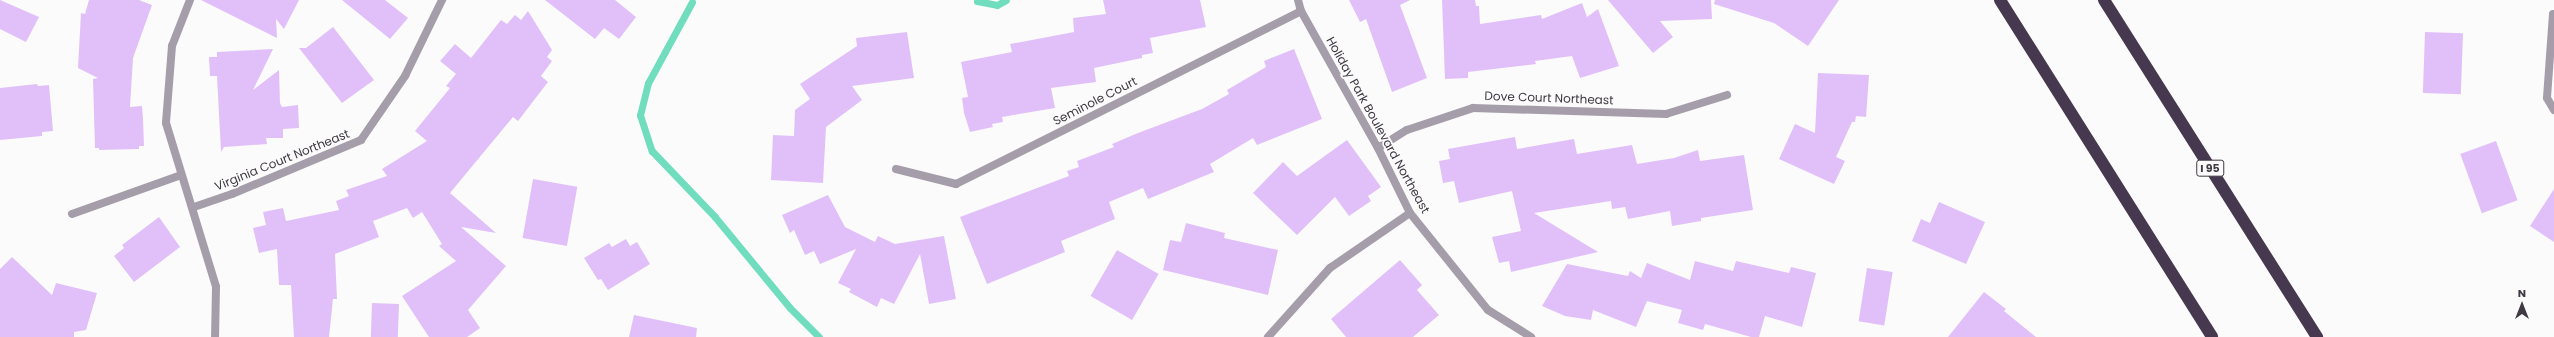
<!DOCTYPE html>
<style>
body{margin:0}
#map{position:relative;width:2554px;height:337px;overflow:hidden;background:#fbfbfb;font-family:Poppins,sans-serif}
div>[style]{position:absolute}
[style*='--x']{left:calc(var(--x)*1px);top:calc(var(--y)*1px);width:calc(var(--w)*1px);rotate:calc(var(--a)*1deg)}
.stream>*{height:7px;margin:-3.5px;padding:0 3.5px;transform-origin:3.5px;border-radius:3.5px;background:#71ddbf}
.building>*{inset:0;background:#e1c0fa;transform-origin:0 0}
.minor>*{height:8px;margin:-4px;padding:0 4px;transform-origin:4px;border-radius:4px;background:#a59eaa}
.motorway>*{height:12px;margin:-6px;padding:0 6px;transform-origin:6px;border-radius:6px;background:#46394f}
span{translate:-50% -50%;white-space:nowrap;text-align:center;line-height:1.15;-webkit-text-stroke:3.5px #fbfbfb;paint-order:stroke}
.shield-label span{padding:1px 3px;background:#fbfbfb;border:1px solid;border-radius:3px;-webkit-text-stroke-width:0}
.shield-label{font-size:11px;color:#3f3943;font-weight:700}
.street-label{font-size:12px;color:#3f3943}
.north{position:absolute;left:2502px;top:285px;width:40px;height:40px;-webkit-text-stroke:3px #fbfbfb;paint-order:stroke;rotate:0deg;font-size:11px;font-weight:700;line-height:16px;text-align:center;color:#3f3943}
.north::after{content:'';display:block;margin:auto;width:14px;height:18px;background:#3f3943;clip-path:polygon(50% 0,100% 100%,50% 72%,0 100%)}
</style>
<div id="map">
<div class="stream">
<div style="--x:977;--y:1;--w:20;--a:11"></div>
<div style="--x:997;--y:5;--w:10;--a:-29"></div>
<div style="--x:692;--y:2;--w:92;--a:118.5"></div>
<div style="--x:648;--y:83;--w:33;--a:104"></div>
<div style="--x:640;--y:115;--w:38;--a:72"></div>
<div style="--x:652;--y:151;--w:91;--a:46.3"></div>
<div style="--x:715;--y:217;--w:118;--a:50.5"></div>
<div style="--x:790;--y:308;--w:41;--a:45"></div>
</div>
<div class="building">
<div style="clip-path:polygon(0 0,39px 17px,26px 42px,0 29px)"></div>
<div style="clip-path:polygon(89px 0,139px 0,152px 5px,133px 58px,130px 107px,142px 106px,143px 119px,144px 146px,139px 146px,139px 149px,99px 150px,99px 148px,95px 148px,93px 79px,98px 78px,78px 68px,81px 13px,85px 14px)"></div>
<div style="clip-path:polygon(201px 0,299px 0,284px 29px,276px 19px,277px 38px)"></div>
<div style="clip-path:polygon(342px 0,385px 0,408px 18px,390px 39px)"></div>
<div style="clip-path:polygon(545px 0,615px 0,636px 17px,619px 39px,604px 28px,595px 39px)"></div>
<div style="clip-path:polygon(1103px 0,1200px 0,1206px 27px,1150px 38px,1153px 53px,1142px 55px,1142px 58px,1094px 68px,1096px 82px,1051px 88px,1055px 108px,1002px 117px,1003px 122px,992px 124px,993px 127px,970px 132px,964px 113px,962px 98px,968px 97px,961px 62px,1012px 52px,1010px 44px,1074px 32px,1073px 18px,1106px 14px)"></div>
<div style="clip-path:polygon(1349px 0,1410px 0,1400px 5px,1427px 78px,1392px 92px,1366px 19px,1360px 22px)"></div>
<div style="clip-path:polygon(1442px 0,1475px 0,1476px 6px,1479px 6px,1480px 24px,1541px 15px,1542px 19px,1582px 3px,1587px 17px,1598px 9px,1619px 66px,1580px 78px,1572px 56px,1535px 61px,1536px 64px,1468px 72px,1468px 78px,1445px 79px)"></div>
<div style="clip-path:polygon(1608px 0,1711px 0,1712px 19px,1660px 21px,1673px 37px,1653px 53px)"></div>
<div style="clip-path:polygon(1715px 0,1839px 0,1808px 46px,1774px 23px,1714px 4px)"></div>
<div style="clip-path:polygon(528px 11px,552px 50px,547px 57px,552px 61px,541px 76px,548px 82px,518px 121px,513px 117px,450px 193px,496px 233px,461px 227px,506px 266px,468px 310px,480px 328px,467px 337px,429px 337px,402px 296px,456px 261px,439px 246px,442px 244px,422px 212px,413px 218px,407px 208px,373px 221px,379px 237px,335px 254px,337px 299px,333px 299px,329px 337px,294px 337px,291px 285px,279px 285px,277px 249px,259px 253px,253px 228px,266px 225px,263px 212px,283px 208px,286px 221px,339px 210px,336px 201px,349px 196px,346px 190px,387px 176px,382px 169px,427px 141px,415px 131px,450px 88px,446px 86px,456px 74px,440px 61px,455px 44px,471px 58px,501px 20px,507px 24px,515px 15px,521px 20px)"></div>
<div style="clip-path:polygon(333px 27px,374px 80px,342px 103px,299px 48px,306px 48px)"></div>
<div style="clip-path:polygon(907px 32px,914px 78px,852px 86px,862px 100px,826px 127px,823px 183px,771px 180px,773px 135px,794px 136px,795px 110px,810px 99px,800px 84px,857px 46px,856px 38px)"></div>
<div style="left:2425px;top:32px;width:38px;height:61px;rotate:2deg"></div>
<div style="clip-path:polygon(273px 49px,253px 90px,279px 70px,280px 103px,282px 107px,298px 105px,299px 128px,283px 129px,283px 138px,266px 138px,267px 144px,224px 147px,221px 152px,217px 76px,210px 76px,209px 57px,217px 57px,217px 52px)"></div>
<div style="clip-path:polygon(1294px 49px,1322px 119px,1257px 145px,1253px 138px,1210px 164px,1214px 172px,1148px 199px,1143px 188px,1109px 202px,1115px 219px,1061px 241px,1065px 252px,987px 284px,960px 217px,1069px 176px,1067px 171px,1079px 167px,1077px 161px,1114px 147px,1112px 144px,1138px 133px,1202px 109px,1229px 94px,1227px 90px,1266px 67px,1264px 61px)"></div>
<div style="clip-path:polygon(1818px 73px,1869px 75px,1866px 117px,1856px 116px,1855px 122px,1852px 122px,1836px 157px,1845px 161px,1834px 184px,1779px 159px,1795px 124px,1815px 133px)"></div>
<div style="clip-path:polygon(37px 84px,38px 86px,49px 85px,53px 131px,42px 132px,42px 136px,0 140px,0 88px)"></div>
<div style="clip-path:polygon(1515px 137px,1517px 149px,1574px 139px,1577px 154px,1632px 145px,1637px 164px,1674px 158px,1698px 150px,1700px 161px,1744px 155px,1753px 210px,1701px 218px,1701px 221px,1672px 226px,1670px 211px,1628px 219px,1625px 207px,1612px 209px,1611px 201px,1534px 213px,1598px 252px,1511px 272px,1509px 261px,1499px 263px,1492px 237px,1521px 231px,1512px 191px,1459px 203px,1454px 181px,1443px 183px,1439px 161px,1450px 159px,1448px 149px)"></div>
<div style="clip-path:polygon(1347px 140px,1381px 187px,1368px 196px,1371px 201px,1349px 216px,1335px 197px,1297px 235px,1253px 193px,1283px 162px,1297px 176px)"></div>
<div style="left:2496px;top:141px;width:63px;height:38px;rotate:70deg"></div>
<div style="left:533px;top:179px;width:45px;height:60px;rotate:10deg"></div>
<div style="clip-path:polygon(2554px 189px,2554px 242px,2530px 226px)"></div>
<div style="clip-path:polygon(828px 195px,845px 227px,875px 242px,878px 236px,895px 244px,944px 236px,956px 299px,929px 304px,920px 254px,894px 304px,881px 298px,877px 307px,849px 292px,851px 289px,838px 283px,856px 249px,820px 264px,814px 251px,805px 255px,794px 230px,790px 233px,782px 215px)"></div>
<div style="clip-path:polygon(1939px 202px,1985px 222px,1966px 264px,1912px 241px,1921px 219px,1930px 223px)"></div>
<div style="clip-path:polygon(159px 217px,180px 247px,134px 282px,114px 256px,124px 248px,122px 245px)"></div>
<div style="clip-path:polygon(1186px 223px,1225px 233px,1224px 238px,1278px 250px,1268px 295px,1163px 270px,1170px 240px,1181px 242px)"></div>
<div style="clip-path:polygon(626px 239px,630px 246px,637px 242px,650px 264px,608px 290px,601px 279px,598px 280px,584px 258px,609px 243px,612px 247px)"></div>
<div style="left:1117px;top:250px;width:48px;height:53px;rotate:30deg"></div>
<div style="clip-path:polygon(12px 257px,52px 295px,56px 283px,97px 293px,86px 330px,74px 332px,74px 337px,0 337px,0 269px)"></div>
<div style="clip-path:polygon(1400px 260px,1422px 285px,1417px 290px,1439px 315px,1413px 337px,1346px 337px,1331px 319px)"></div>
<div style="clip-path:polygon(1695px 261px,1733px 271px,1736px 261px,1789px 273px,1791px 267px,1816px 273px,1802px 327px,1765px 316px,1759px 337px,1751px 337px,1705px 324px,1703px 330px,1678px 323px,1682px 310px,1647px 301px,1636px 327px,1593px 310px,1591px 320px,1565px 316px,1542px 306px,1567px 264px,1628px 276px,1630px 271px,1641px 278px,1647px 263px,1690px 280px)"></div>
<div style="left:1867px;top:268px;width:26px;height:54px;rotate:9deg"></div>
<div style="clip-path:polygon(1984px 292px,2006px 309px,2004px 311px,2036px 337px,1948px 337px)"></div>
<div style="left:372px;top:303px;width:27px;height:34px;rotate:2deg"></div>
<div style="clip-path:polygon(634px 315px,697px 328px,696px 337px,629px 337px)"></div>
</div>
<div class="minor">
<div style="--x:190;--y:0;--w:49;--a:111.4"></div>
<div style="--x:172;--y:46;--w:77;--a:94.5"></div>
<div style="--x:166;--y:123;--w:171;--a:73"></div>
<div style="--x:216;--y:287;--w:50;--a:91.1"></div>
<div style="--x:1298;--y:0;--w:11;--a:75"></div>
<div style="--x:1301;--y:11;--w:157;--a:60.7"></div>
<div style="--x:1378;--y:148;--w:72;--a:63.8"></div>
<div style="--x:1410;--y:213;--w:124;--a:51.2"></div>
<div style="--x:1488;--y:310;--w:51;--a:32.1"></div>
<div style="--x:2553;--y:14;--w:84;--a:94.1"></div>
<div style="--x:2547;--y:98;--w:14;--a:60"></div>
<div style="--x:1378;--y:148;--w:34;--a:-32"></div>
<div style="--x:1407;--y:130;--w:70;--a:-18.4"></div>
<div style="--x:1473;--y:108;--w:193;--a:1.8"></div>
<div style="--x:1666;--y:114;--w:64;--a:-17.3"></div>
<div style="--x:896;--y:169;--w:62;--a:14"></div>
<div style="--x:956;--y:184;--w:386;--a:-26.6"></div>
<div style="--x:194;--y:207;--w:40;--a:-18.9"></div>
<div style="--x:232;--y:194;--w:140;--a:-22.7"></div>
<div style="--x:361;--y:140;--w:78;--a:-55.5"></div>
<div style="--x:405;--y:76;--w:85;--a:-64"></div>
<div style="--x:72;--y:214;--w:116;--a:-19.7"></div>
<div style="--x:1268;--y:337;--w:93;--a:-48.1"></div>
<div style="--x:1330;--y:268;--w:97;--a:-34.5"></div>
</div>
<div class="motorway">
<div style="--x:2000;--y:0;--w:398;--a:57.8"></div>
<div style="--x:2104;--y:0;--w:399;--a:57.7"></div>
</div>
<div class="shield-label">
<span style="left:2210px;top:168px">I 95</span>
</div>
<div class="street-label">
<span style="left:1549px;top:98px;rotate:2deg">Dove Court Northeast</span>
<span style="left:1095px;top:101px;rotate:-27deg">Seminole Court</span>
<span style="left:1378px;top:125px;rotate:61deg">Holiday Park Boulevard Northeast</span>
<span style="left:282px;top:160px;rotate:-22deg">Virginia Court Northeast</span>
</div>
<div class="north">N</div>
</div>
